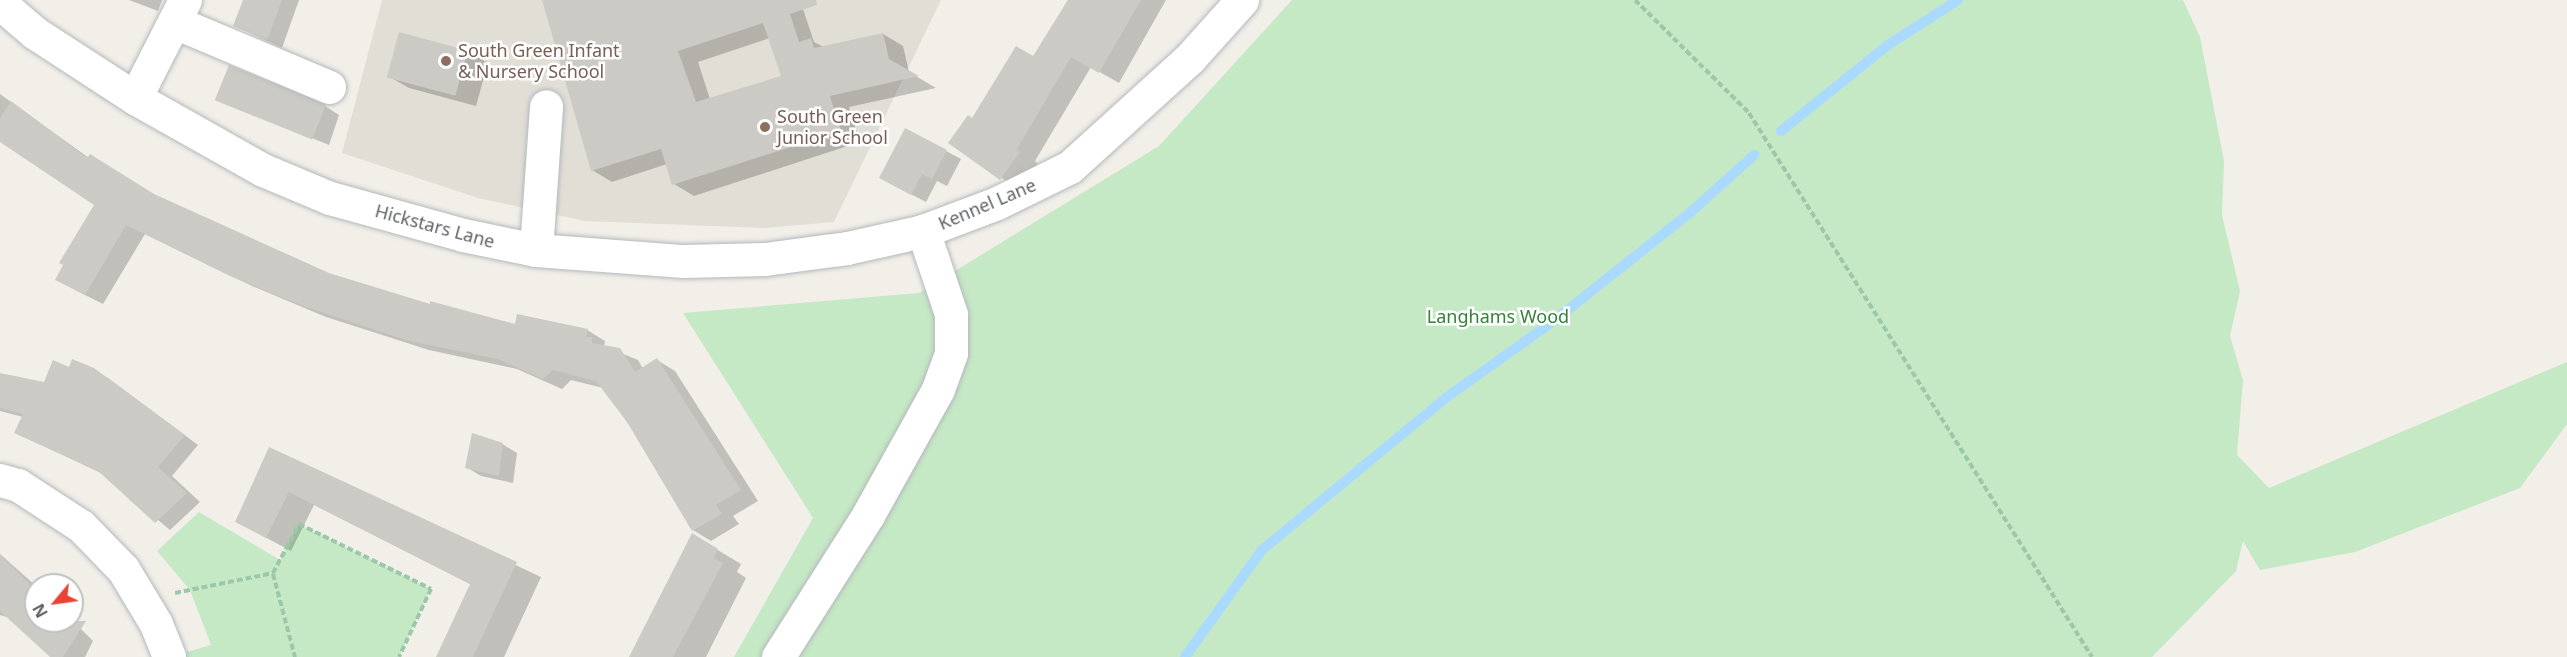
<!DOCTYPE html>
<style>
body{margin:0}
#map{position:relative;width:2567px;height:657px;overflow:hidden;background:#f1efe8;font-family:"Noto Sans",sans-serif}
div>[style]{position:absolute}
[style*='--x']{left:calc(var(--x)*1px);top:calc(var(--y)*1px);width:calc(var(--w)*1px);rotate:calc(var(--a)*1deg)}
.education>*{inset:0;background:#e1ded6}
.green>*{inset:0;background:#c5e8c5}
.shadow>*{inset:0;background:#0003}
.stream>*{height:10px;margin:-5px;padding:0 5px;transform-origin:5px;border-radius:5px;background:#aadaff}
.building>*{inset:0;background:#cccac5;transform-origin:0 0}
.path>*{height:4px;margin-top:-2px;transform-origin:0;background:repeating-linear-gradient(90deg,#9cc7a9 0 6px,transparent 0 9px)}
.roads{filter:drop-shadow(0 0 2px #b5b8bc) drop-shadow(0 0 2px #b5b8bc)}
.minor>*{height:33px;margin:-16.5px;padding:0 16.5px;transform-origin:16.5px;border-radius:16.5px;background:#fff}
.dots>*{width:16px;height:16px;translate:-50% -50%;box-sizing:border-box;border:3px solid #fff;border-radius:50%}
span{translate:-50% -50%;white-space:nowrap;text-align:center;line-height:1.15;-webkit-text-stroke:5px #fff;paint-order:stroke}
.education-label{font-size:18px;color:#785e54}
.left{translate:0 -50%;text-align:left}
.street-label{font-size:18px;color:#5f6368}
.park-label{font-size:18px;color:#348238}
.north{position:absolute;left:24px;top:573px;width:60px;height:60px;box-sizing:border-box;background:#fff;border:2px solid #bfc1c3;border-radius:50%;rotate:241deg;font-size:16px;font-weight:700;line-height:24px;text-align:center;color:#5f6368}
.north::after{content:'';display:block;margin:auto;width:21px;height:27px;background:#ea4335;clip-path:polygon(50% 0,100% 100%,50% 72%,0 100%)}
</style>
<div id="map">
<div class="education">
<div style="clip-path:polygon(382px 0,941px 0,834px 222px,765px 228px,585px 221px,478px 198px,342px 153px)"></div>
</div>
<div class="green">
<div style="clip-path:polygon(1292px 0,2183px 0,2200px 37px,2224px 161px,2222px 215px,2240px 291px,2230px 336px,2243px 380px,2237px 455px,2269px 488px,2567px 362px,2567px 424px,2520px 488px,2355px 552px,2260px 570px,2243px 541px,2236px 571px,2152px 657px,734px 657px,813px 518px,683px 313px,919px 293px,1159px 146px)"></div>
<div style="clip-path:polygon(199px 512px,280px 560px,299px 524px,431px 589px,399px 657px,169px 657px,211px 645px,190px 590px,157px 551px)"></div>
</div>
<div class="shadow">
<div style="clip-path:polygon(129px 0,162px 0,158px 11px)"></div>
<div style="clip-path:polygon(244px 0,299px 0,282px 48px,235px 26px)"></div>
<div style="clip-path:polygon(evenodd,543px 0,800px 0,814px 42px,824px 47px,883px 34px,903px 46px,909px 72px,936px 88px,849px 107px,860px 142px,694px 196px,674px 184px,667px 164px,612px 182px,592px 170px,543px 0,770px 38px,783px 77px,710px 99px,698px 62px,770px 38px)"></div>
<div style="clip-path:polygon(1068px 0,1166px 0,1119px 83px,1091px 67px,1035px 161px,1038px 164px,1020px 190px,950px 143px,1033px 58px)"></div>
<div style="clip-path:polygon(467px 51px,488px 63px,476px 106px,409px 88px,388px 76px)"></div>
<div style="clip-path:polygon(0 94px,89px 158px,159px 198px,328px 274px,431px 306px,517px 326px,587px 330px,605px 341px,604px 346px,638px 360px,643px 369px,657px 360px,675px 371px,758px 501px,733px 516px,739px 524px,711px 541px,693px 530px,628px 421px,603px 388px,571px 380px,562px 389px,517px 369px,429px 350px,326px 317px,252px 286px,145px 234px,103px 304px,75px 290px,96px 205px,0 140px)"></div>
<div style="clip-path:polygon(218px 100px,325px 106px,339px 115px,329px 145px)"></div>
<div style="clip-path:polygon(946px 151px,961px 159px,947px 186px,937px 181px,926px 202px,895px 186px)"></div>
<div style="clip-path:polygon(70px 369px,93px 370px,108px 378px,198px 445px,172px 476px,200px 502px,170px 530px,103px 474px,16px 433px,23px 417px,0 411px,0 374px,44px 384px)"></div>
<div style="clip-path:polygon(502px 444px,517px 453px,513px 483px,481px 476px,466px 467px)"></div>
<div style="clip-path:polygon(270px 449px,541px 577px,504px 657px,437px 657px,472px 585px,314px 505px,291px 551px,261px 535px)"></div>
<div style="clip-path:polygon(716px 549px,741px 564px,737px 572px,746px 578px,706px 657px,632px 657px)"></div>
<div style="clip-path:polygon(0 554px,36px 586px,36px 621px,72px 620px,93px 641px,85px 657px,52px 657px,10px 618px,0 615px)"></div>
</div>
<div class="stream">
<div style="--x:1781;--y:131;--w:137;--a:-38.8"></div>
<div style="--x:1888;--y:45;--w:83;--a:-32.7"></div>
<div style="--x:1185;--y:657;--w:132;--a:-54.3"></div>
<div style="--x:1262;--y:550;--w:240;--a:-39.6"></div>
<div style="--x:1447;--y:397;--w:133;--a:-35.5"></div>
<div style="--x:1555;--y:320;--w:175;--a:-38.5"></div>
<div style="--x:1692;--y:211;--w:84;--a:-42.1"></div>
</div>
<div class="building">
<div style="clip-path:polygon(243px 0,282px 0,267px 40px,233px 26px)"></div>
<div style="clip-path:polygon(evenodd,542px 0,816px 0,817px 5px,790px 14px,799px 42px,811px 38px,814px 48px,883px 33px,889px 59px,919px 76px,830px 96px,841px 131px,672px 185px,661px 149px,591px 171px,542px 0,763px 23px,781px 76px,696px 102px,678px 51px,763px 23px)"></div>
<div style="clip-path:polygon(1068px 0,1141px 0,1099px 73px,1071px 57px,1017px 149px,1020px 152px,1000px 180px,948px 143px,968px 115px,972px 118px,1016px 46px,1033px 56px)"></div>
<div style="left:399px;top:32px;width:71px;height:47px;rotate:15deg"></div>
<div style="left:229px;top:65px;width:105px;height:38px;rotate:22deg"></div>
<div style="clip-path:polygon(11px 101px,87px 158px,90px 154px,154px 194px,329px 273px,430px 304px,430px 301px,515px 324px,517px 314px,588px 329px,586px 337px,592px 337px,592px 343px,620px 348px,635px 372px,657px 358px,741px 490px,716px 505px,722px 514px,692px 531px,627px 422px,596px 381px,553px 370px,543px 379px,498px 359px,409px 341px,306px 307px,232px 277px,126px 225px,85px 295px,55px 280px,63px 265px,59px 263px,94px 205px,0 142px,0 118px)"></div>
<div style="clip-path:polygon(905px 128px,947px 150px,932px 179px,922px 174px,911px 195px,879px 178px)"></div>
<div style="clip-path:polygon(72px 359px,94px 368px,185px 435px,158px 467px,187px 493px,155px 523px,98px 471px,14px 433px,23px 414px,0 408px,0 373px,44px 382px,53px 360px,69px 367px)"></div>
<div style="clip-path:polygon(472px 433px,503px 443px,499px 476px,465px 468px)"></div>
<div style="clip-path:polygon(269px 447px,517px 562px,473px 657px,436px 657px,470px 584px,289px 492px,266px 538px,235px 522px)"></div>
<div style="clip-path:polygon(692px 533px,718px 549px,714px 558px,723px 563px,673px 657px,629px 657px)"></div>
<div style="clip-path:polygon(0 555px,36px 590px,36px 621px,86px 621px,63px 657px,50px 657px,0 611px)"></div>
</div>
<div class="path">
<div style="--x:1635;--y:0;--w:161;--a:44.7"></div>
<div style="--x:1749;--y:113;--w:643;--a:57.77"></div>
<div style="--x:273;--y:574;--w:86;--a:75.2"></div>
<div style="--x:175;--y:593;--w:100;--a:-11.5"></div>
<div style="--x:273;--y:573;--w:55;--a:-62"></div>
<div style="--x:299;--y:524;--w:147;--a:26.2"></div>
<div style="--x:431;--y:589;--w:75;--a:115.2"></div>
</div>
<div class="roads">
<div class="minor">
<div style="--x:0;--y:3;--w:46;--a:40.6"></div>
<div style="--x:35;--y:33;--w:119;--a:33"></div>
<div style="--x:135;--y:98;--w:147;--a:29.4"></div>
<div style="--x:263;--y:170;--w:73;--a:22.7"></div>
<div style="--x:330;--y:198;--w:138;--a:15.5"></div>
<div style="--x:463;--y:235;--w:75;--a:11.6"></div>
<div style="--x:536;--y:250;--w:148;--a:4.3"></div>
<div style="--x:684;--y:261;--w:81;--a:-1.4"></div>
<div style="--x:765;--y:259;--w:83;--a:-7.6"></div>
<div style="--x:847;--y:248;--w:78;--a:-12.6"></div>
<div style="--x:177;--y:23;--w:165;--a:22.8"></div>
<div style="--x:135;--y:98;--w:110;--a:-63"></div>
<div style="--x:536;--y:250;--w:144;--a:-86"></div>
<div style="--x:0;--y:480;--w:19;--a:16"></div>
<div style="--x:18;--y:485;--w:75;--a:33.1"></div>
<div style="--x:81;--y:526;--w:60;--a:45.7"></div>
<div style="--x:123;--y:569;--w:64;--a:59"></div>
<div style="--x:156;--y:624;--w:35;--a:68"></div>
<div style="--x:778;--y:657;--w:168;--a:-57.6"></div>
<div style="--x:868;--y:515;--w:144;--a:-60.9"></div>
<div style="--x:938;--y:389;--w:38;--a:-70"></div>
<div style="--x:951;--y:353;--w:39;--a:-90"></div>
<div style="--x:951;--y:314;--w:88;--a:-108.6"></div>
<div style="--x:923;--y:231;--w:79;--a:-20.7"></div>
<div style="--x:997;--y:203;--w:81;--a:-26.3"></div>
<div style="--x:1070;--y:167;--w:162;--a:-42.2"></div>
<div style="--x:1190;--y:58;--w:78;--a:-48.1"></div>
</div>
</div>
<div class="dots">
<div style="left:446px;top:61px;background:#8d6e63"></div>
<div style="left:765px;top:127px;background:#8d6e63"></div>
</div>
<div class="education-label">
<span class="left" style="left:458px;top:61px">South Green Infant<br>&amp; Nursery School</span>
<span class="left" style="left:777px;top:127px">South Green<br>Junior School</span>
</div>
<div class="street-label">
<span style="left:987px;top:204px;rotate:-23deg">Kennel Lane</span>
<span style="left:435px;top:226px;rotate:15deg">Hickstars Lane</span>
</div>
<div class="park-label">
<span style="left:1498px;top:316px">Langhams Wood</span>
</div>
<div class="north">N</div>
</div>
